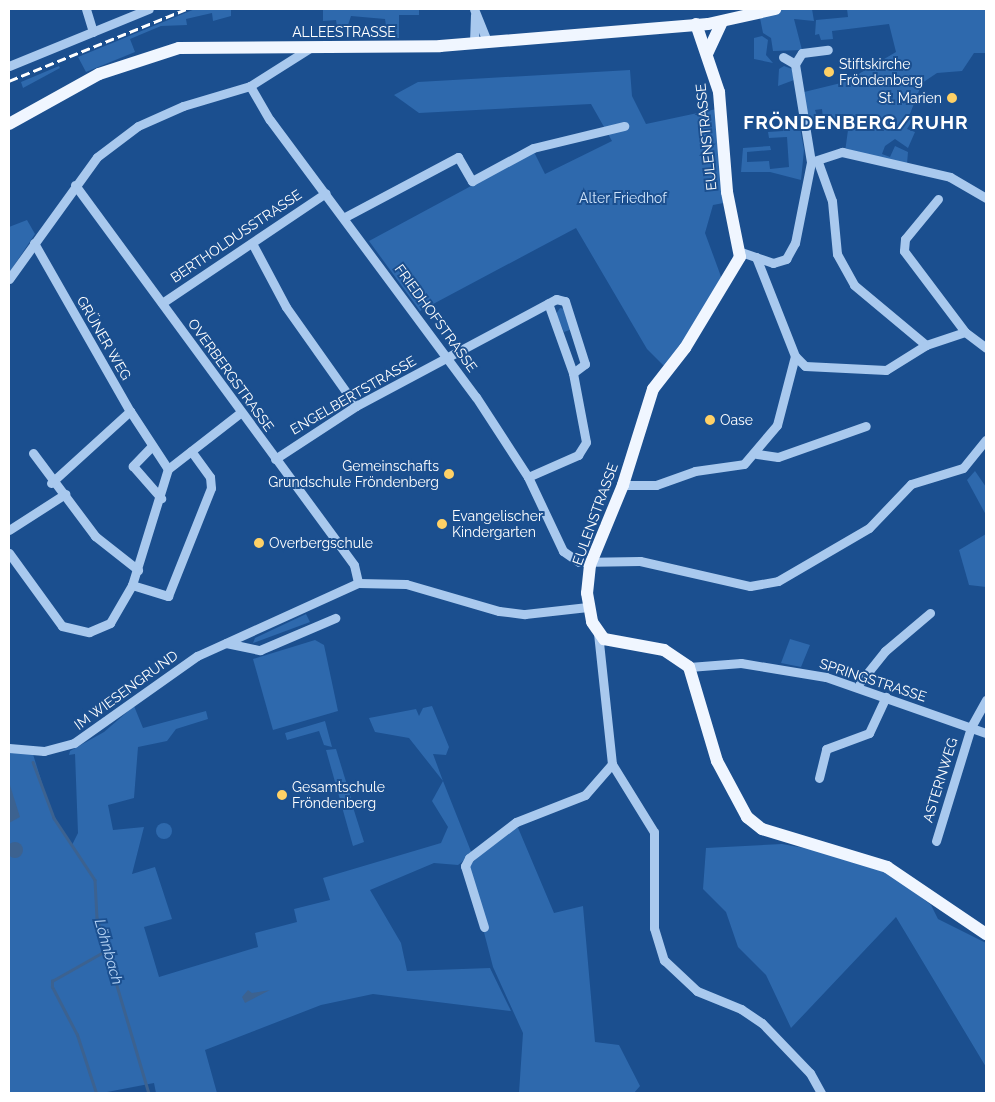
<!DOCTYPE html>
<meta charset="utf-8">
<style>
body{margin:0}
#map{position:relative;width:995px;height:1102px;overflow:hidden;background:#1b4f8f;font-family:Raleway,sans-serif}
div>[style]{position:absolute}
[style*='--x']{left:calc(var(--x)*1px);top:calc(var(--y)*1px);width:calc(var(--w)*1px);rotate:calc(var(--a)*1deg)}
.green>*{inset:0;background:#2e69ad}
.round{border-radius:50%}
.water>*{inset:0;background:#3c6290}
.stream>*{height:2.5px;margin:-1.25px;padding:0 1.25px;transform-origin:1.25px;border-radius:1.25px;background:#3c6290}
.minor>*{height:9px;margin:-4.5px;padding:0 4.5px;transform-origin:4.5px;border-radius:4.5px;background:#a9c9ee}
.major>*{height:12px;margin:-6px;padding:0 6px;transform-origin:6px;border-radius:6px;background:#f0f6ff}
.rail>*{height:2.5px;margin-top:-1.25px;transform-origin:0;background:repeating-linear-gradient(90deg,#fff 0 9px,transparent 0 13px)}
.dots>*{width:14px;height:14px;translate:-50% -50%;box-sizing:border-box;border:2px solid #1b4f8f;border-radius:50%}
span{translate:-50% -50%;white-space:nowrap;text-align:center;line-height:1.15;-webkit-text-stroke:4px #1b4f8f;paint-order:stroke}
.street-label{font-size:14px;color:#fff}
.poi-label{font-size:14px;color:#fff}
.left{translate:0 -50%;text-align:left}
.right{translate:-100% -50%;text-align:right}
.park-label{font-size:14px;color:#cfe3fa}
.water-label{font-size:15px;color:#b5d3f5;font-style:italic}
.district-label{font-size:19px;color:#fff;font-weight:700;letter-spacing:1px}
.frame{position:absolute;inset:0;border:10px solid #fff;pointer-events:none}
</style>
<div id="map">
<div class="green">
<div style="clip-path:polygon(195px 9px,231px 9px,231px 16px,213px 21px,212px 13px,186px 19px,187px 25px,161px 26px,130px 39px,135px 52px,86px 72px,78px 57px)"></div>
<div style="clip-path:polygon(323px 9px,419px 9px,419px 15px,399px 15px,399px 38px,388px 38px,385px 19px,351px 16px,348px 25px,337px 26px,336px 20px,323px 21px)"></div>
<div style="clip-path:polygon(775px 9px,812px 9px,814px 21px,794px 19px,802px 50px,773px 51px,771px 38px,763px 33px,759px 13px)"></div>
<div style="clip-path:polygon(847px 9px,986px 9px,986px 53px,974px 53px,962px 71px,937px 73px,922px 83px,908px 119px,912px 121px,907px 129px,915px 132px,908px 148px,895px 139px,885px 146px,882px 154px,890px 157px,895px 146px,908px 152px,907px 164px,845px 152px,848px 130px,832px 125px,832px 118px,823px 119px,822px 109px,815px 110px,820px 126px,807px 127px,800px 93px,845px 82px,896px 52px,889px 24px,832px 31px,833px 39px,821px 40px,819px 34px,815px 35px,816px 20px,848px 17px)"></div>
<div style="clip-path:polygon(762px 36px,768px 40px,766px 55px,773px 63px,754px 59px,754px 38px)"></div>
<div style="clip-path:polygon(59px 66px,60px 68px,23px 88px,21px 82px)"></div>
<div style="clip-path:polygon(784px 66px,792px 69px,794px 80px,778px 86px,779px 69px)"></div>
<div style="clip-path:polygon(630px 70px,632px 96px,646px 124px,721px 108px,729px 202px,713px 205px,705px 233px,723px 282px,667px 369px,647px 349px,576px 228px,420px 311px,369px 241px,534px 152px,545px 174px,612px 141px,591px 104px,419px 113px,394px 95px,418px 82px)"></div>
<div style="clip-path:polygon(798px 117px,804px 150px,801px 180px,770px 172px,741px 172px,743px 148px,770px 146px,771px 150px,747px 152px,747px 162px,769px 161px,770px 169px,789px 167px,787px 137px,769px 138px,768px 132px,783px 131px,783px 120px)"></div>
<div style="clip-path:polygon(27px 220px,35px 234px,9px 273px,9px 227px)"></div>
<div style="clip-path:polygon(560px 308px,565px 309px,572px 329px,564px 332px,556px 314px)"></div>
<div style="clip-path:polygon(975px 471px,986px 487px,986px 515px,967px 480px)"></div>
<div style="clip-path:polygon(986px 534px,986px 587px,969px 585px,959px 550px)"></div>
<div style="clip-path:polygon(306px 614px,310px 622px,253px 643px,255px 638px)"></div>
<div style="clip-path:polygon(790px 639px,810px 645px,801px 667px,781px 663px)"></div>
<div style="clip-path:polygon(315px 640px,324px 645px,338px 711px,273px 730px,253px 659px)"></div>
<div style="clip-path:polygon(134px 706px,143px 728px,206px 711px,208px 719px,176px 729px,167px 741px,138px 747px,134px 798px,108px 805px,113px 830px,144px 827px,132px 874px,155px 867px,172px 919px,144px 927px,159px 977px,258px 947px,255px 933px,297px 922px,294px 909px,330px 900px,323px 878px,441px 843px,448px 827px,432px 801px,443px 781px,472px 854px,458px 865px,434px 863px,370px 890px,401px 943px,407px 971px,490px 968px,511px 1011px,373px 994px,321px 1005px,205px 1050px,217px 1093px,156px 1093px,154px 1083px,102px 1093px,9px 1093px,9px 748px,32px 751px,51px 812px,72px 845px,78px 833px,75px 754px,69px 755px,70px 751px,104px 732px)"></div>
<div style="clip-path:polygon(432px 706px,449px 747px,446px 755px,433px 754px,443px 781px,409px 738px,375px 732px,369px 718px,416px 709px,419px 716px,423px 708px)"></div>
<div style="clip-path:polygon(325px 721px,332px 747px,324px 745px,319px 731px,287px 740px,285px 733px)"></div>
<div style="clip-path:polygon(336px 749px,351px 798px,341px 803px,326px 750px)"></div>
<div style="clip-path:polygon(351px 801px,364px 842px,353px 846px,342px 807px)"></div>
<div class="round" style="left:156px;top:823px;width:16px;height:16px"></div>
<div style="clip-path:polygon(516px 823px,554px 913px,583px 906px,595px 1042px,619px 1045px,640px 1086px,634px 1093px,519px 1093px,523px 1033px,493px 967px,467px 867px)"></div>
<div style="clip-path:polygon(782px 844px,826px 852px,893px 875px,931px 905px,938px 919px,986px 943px,986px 1067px,896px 917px,791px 1028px,766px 975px,738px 947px,726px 912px,703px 889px,706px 848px)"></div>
</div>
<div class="water">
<div style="clip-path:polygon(9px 782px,20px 817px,9px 823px)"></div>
<div class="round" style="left:7px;top:842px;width:16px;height:16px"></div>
<div style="clip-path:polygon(248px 990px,252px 993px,270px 990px,245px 1003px,242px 997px)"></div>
</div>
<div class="stream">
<div style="--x:33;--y:762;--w:60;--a:69.4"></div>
<div style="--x:54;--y:818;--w:74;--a:56.5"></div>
<div style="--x:95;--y:880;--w:38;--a:87"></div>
<div style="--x:97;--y:918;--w:183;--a:73.5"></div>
<div style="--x:96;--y:1093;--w:61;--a:-108.1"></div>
<div style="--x:77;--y:1035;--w:54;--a:-117.5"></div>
<div style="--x:52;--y:987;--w:6;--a:-90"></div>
<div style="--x:52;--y:981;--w:63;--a:-29.4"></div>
</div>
<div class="minor">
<div style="--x:86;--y:9;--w:24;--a:73"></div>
<div style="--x:474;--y:9;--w:35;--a:68"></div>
<div style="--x:474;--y:43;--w:28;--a:-88"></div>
<div style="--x:783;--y:57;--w:14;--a:30"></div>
<div style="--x:9;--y:66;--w:151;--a:-22.2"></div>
<div style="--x:250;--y:86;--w:39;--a:60"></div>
<div style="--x:270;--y:120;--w:345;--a:53.4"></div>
<div style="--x:476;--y:397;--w:95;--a:57"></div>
<div style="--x:528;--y:477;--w:82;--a:64.7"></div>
<div style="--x:563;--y:551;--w:19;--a:35"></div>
<div style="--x:579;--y:562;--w:61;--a:-0.9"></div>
<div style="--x:640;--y:561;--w:113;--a:12.8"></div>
<div style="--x:750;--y:586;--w:28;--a:-10"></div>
<div style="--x:778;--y:581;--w:105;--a:-30.2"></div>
<div style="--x:869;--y:528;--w:61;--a:-46.3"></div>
<div style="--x:911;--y:484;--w:54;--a:-17.1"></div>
<div style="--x:963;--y:468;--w:36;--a:-51"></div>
<div style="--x:811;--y:162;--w:99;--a:-99.3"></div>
<div style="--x:795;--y:64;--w:13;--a:-58"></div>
<div style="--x:802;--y:53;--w:26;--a:-7"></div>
<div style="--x:818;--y:162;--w:41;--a:70.3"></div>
<div style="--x:832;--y:201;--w:53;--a:84.6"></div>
<div style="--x:837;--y:254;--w:35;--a:61"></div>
<div style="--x:854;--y:285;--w:94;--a:39.8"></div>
<div style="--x:926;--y:345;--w:41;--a:-18.4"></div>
<div style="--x:965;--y:332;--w:26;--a:37"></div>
<div style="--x:75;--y:185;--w:471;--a:53.7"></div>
<div style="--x:354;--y:565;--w:18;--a:77"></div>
<div style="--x:938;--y:199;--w:52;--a:129.5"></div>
<div style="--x:905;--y:239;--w:12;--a:95"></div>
<div style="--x:904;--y:251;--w:101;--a:53"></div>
<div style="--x:345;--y:217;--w:128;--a:-28"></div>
<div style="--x:458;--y:157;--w:28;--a:60"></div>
<div style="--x:472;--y:181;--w:69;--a:-28.4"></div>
<div style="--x:533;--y:148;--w:94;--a:-13.6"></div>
<div style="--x:34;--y:243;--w:193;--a:60.3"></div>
<div style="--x:130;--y:411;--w:69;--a:56.8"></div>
<div style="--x:252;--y:243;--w:72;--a:62"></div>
<div style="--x:286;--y:307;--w:121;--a:54.7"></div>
<div style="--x:741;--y:252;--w:34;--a:19"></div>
<div style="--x:773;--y:263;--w:14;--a:-17"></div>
<div style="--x:786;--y:259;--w:18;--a:-61"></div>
<div style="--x:795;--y:243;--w:83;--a:-78.8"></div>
<div style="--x:811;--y:162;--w:33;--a:-18"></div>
<div style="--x:842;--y:152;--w:111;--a:13"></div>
<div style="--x:950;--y:177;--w:42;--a:30.3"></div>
<div style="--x:756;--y:257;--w:106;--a:68.5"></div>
<div style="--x:795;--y:356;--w:14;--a:45"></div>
<div style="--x:805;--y:366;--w:81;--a:2.8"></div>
<div style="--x:886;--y:370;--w:47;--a:-32"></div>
<div style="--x:9;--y:279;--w:150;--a:-54.2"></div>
<div style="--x:97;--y:157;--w:51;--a:-37.1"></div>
<div style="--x:138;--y:126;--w:49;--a:-24"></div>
<div style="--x:183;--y:106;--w:70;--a:-16.6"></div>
<div style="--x:250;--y:86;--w:71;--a:-32.3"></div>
<div style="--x:162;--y:303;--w:197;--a:-33.9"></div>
<div style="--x:152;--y:446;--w:28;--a:134"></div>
<div style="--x:133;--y:466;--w:43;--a:48.8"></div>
<div style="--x:33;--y:453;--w:104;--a:53.2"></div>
<div style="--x:95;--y:536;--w:55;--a:38.3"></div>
<div style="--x:757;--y:454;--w:21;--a:8"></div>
<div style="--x:778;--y:457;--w:93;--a:-19.4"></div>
<div style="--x:275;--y:459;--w:97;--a:-33.2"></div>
<div style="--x:356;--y:406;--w:227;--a:-28.1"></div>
<div style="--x:556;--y:299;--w:9;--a:13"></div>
<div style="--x:565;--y:301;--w:66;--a:72.4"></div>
<div style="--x:585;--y:364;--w:15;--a:143"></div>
<div style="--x:528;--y:477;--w:55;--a:-23.7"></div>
<div style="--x:578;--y:455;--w:15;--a:-58"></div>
<div style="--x:586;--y:442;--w:70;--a:-100.7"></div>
<div style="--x:573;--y:373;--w:74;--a:-109.7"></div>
<div style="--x:51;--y:483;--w:107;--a:-42.3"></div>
<div style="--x:623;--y:485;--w:33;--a:0"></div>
<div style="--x:656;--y:485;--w:41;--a:-19.7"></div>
<div style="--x:695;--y:471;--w:49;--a:-8.1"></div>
<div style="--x:744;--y:464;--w:51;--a:-49.8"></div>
<div style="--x:777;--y:425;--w:71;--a:-75.4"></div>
<div style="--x:9;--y:530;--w:67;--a:-32.7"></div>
<div style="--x:9;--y:553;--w:90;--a:54"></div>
<div style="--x:62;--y:626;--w:28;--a:13"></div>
<div style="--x:89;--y:632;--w:23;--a:-23"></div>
<div style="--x:110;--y:623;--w:44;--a:-59.9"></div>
<div style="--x:132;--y:585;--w:121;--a:-72.8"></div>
<div style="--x:168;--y:469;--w:91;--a:-37.9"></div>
<div style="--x:132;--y:585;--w:38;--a:17"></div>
<div style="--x:168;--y:596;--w:116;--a:-68.3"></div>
<div style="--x:211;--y:488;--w:11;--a:-95"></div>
<div style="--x:210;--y:477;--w:32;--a:-126"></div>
<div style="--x:598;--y:633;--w:132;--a:83.9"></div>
<div style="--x:612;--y:764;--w:80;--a:58.3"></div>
<div style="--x:654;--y:832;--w:96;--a:90"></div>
<div style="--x:654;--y:928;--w:34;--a:73"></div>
<div style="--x:664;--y:960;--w:45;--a:43.2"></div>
<div style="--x:697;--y:991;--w:48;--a:22.2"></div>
<div style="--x:741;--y:1009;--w:25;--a:34"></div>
<div style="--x:762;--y:1023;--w:69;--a:46.2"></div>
<div style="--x:810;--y:1073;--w:23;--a:61"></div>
<div style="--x:226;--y:643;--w:35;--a:12"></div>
<div style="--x:260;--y:650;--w:82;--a:-23.1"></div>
<div style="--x:689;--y:667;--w:52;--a:-4.4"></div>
<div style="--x:741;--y:663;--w:86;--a:9.4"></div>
<div style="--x:826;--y:677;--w:170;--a:19.3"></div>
<div style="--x:857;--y:686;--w:45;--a:-51.3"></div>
<div style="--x:885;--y:651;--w:59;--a:-40.2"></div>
<div style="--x:9;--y:748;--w:35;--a:5"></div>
<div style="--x:44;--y:751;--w:31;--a:-15"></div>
<div style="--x:74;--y:743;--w:151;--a:-35.3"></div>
<div style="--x:197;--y:656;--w:177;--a:-24.4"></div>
<div style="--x:358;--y:583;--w:48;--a:1.2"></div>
<div style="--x:406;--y:584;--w:97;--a:16.2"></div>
<div style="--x:499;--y:611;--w:26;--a:7"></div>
<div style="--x:525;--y:614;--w:63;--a:-6.3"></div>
<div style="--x:819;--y:778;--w:30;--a:-76"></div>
<div style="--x:826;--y:749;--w:46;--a:-20.4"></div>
<div style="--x:869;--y:733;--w:40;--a:-65"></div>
<div style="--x:936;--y:841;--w:119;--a:-72.9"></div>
<div style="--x:971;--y:727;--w:31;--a:-61"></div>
<div style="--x:484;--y:927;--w:64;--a:-107.3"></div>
<div style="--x:465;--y:866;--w:9;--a:-63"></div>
<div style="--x:469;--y:858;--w:59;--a:-37.5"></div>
<div style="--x:516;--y:822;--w:74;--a:-21.4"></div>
<div style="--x:585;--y:795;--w:41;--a:-48.9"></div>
</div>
<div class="major">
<div style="--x:696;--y:24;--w:72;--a:71.3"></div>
<div style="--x:719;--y:92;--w:100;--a:85.4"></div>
<div style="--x:727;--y:192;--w:66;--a:78.7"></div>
<div style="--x:740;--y:257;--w:106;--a:121.1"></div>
<div style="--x:685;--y:348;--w:52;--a:128"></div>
<div style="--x:653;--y:389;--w:101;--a:107.4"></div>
<div style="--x:623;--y:485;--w:87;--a:112.4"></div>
<div style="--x:590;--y:565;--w:28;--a:96"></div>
<div style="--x:587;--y:593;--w:29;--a:80"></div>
<div style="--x:592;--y:622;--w:21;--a:55"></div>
<div style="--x:604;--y:639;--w:61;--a:10.4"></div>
<div style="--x:664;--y:650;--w:30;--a:34"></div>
<div style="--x:689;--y:667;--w:98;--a:73.4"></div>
<div style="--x:717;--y:761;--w:64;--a:61.8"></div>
<div style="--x:747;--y:817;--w:19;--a:39"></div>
<div style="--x:762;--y:829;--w:131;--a:16.9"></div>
<div style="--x:887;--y:867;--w:120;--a:34.1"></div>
<div style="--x:707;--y:54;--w:35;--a:-65"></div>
<div style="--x:9;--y:124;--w:103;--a:-29.1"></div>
<div style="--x:99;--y:74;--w:84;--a:-18"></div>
<div style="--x:179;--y:48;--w:261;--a:-0.4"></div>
<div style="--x:440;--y:46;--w:269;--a:-4.7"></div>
<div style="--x:708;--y:24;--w:69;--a:-12.6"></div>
</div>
<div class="rail">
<div style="--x:9;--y:81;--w:191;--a:-22.1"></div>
</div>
<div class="dots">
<div style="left:829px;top:72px;background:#ffd166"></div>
<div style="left:952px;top:98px;background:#ffd166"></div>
<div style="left:710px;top:420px;background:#ffd166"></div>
<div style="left:449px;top:474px;background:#ffd166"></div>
<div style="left:442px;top:524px;background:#ffd166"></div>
<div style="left:259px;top:543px;background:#ffd166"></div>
<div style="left:282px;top:795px;background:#ffd166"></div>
</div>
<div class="street-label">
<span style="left:344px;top:32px">ALLEESTRASSE</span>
<span style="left:706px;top:137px;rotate:-96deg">EULENSTRASSE</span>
<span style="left:236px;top:236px;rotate:-34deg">BERTHOLDUSSTRASSE</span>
<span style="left:436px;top:318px;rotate:54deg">FRIEDHOFSTRASSE</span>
<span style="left:104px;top:338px;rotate:60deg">GRÜNER WEG</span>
<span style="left:231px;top:375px;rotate:54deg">OVERBERGSTRASSE</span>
<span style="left:353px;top:395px;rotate:-30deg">ENGELBERTSTRASSE</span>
<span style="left:595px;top:514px;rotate:-70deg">EULENSTRASSE</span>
<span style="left:873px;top:680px;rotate:18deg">SPRINGSTRASSE</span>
<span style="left:126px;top:690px;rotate:-36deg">IM WIESENGRUND</span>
<span style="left:940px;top:780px;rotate:-73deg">ASTERNWEG</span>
</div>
<div class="poi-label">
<span class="left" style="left:839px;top:72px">Stiftskirche<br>Fröndenberg</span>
<span class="right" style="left:942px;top:98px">St. Marien</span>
<span class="left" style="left:720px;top:420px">Oase</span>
<span class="right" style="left:439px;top:474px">Gemeinschafts<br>Grundschule Fröndenberg</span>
<span class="left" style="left:452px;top:524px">Evangelischer<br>Kindergarten</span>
<span class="left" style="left:269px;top:543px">Overbergschule</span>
<span class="left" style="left:292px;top:795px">Gesamtschule<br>Fröndenberg</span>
</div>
<div class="park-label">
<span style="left:623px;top:198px">Alter Friedhof</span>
</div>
<div class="water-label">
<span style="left:108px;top:952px;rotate:74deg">Löhnbach</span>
</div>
<div class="district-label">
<span style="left:856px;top:123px">FRÖNDENBERG/RUHR</span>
</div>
<div class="frame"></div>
</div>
